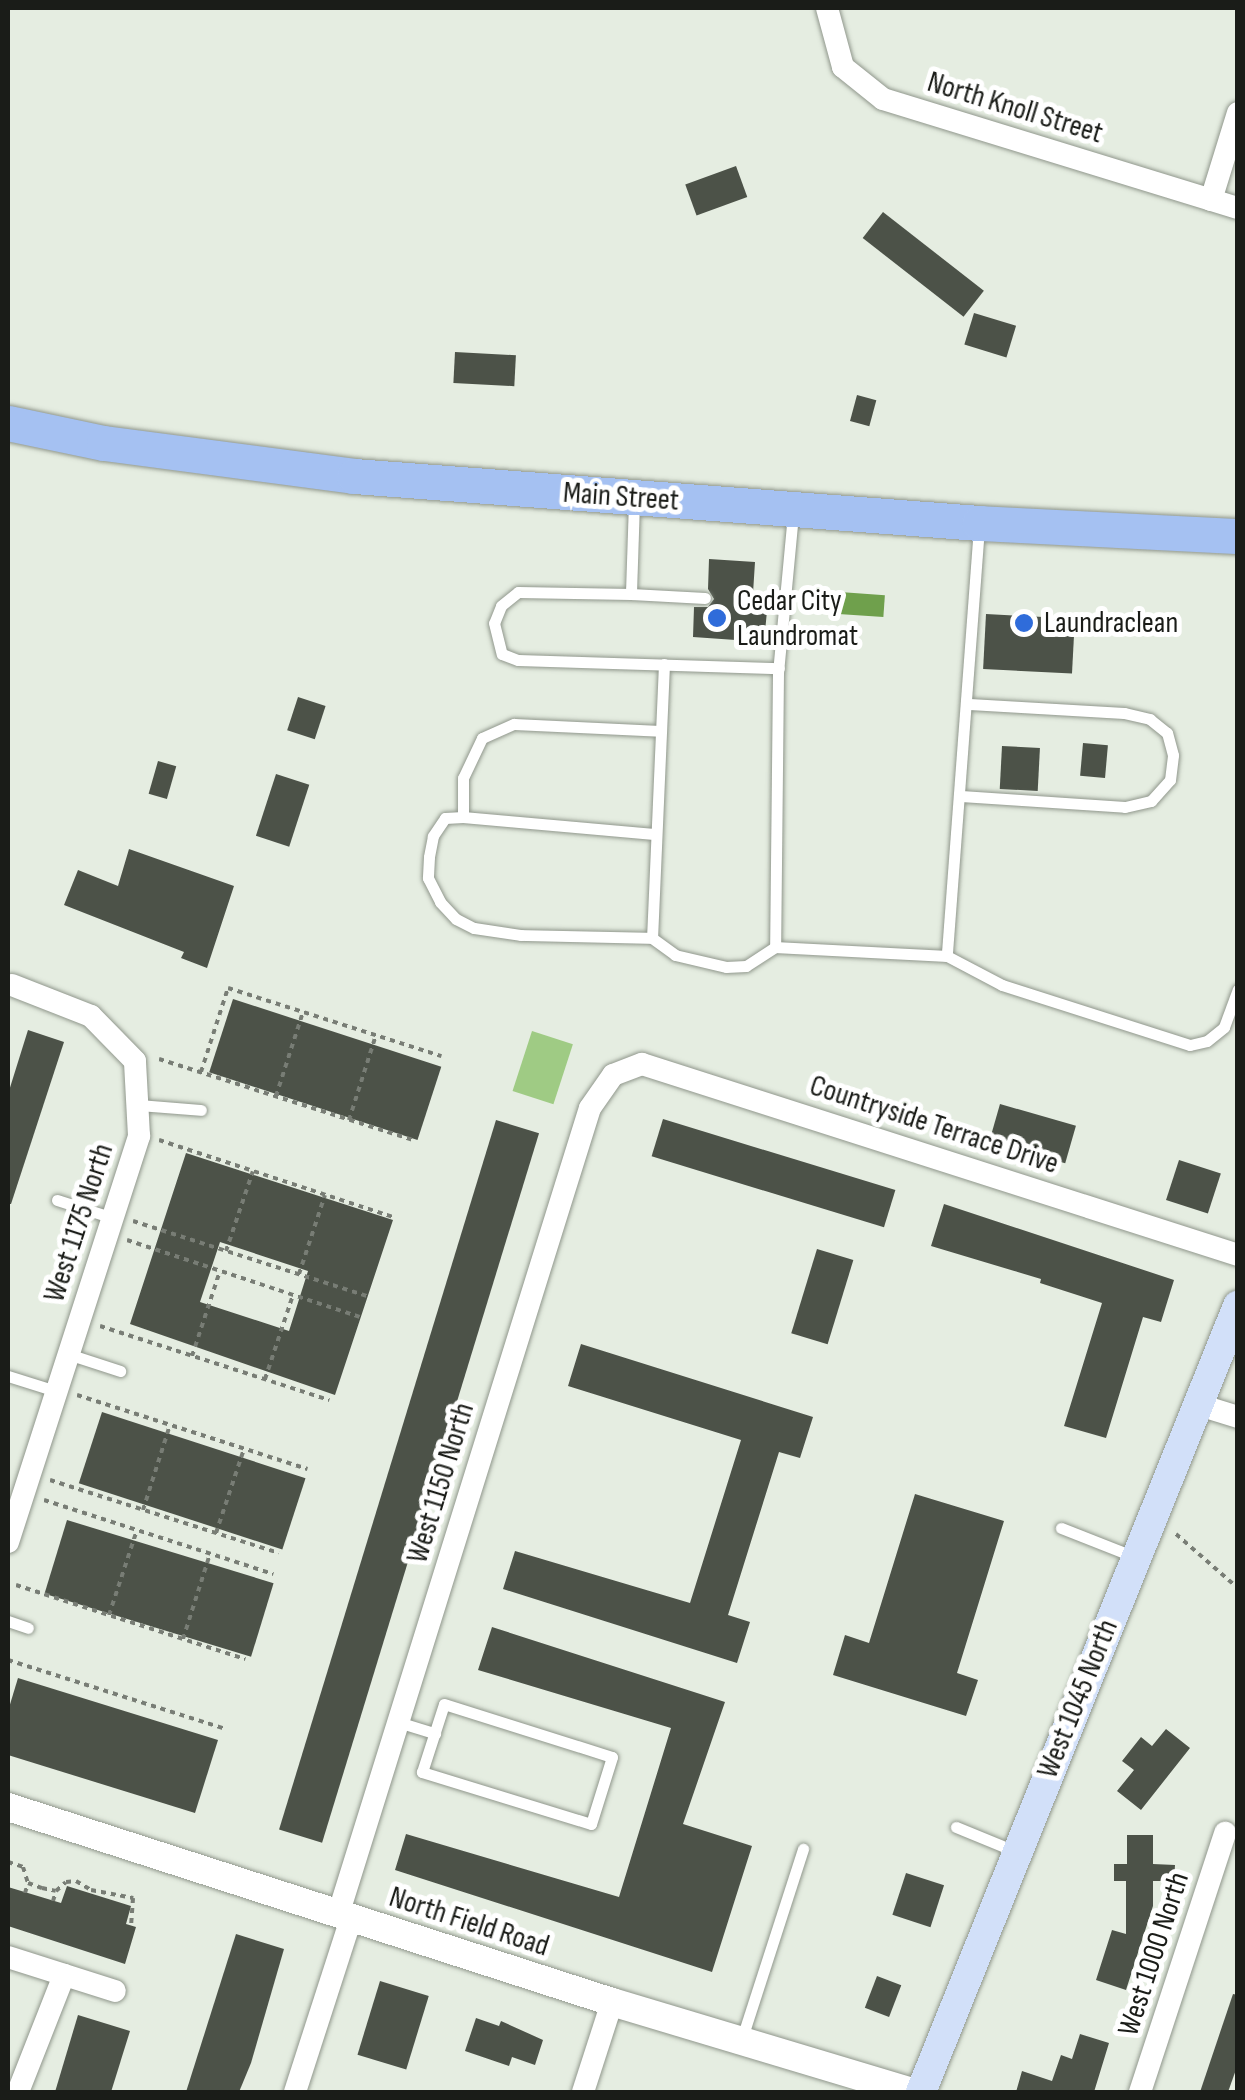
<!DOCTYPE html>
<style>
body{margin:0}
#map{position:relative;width:1245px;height:2100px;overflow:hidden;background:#e5ede1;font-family:"Sofia Sans Condensed",sans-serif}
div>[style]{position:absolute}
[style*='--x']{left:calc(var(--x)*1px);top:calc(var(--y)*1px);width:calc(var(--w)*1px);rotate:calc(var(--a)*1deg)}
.green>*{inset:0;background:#9fcb84;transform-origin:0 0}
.water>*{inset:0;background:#6fa04c;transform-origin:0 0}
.building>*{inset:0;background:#4c5248;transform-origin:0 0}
.path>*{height:4px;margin-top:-2px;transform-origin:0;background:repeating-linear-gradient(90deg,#787d75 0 5px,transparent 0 10px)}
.roads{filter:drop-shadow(0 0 2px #90978c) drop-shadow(0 0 2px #90978c)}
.service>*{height:11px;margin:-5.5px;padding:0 5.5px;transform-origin:5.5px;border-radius:5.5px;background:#fff}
.minor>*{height:22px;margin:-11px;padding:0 11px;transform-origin:11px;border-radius:11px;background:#fff}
.tertiary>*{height:28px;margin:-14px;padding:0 14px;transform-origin:14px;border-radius:14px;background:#fff}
.secondary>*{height:30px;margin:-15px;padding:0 15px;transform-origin:15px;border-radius:15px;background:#d2e0f9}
.primary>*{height:35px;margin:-17.5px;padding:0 17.5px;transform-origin:17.5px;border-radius:17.5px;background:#a5c1f2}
.dots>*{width:28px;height:28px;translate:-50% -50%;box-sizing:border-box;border:5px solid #fff;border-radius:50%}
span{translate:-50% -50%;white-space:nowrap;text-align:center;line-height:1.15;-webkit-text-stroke:10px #fff;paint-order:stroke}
.street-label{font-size:30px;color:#1a1c18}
.poi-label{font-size:30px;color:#1a1c18}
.left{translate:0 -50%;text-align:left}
.frame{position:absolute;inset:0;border:10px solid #1a1c18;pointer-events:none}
</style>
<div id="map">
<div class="green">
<div style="left:532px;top:1031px;width:43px;height:63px;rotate:18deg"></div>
</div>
<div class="water">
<div style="left:840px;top:592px;width:45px;height:22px;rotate:4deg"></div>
</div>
<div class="building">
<div style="left:736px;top:166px;width:33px;height:54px;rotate:70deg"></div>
<div style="left:883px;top:212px;width:128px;height:33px;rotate:38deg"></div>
<div style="left:974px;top:313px;width:44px;height:33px;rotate:17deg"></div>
<div style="left:455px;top:352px;width:61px;height:31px;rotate:3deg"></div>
<div style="left:857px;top:395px;width:20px;height:27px;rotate:15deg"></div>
<div style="clip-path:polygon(709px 559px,755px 562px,752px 609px,767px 611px,764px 642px,693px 637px,694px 607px,708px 607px,714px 599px,708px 589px)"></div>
<div style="left:986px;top:614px;width:89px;height:55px;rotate:3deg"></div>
<div style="left:298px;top:697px;width:29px;height:35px;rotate:18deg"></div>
<div style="left:1083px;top:743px;width:25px;height:33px;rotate:5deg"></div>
<div style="left:1002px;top:746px;width:38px;height:43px;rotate:3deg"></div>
<div style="left:158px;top:761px;width:19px;height:34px;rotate:16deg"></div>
<div style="left:276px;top:774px;width:35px;height:65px;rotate:18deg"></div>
<div style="clip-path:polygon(129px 849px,234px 886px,207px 968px,181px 958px,184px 952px,64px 905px,78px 870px,118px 886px)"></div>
<div style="left:233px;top:999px;width:219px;height:77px;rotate:18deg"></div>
<div style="clip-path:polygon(28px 1030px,64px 1042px,11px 1204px,8px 1204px,8px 1094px)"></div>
<div style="left:1000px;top:1104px;width:79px;height:39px;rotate:16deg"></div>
<div style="left:663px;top:1119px;width:243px;height:39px;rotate:17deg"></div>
<div style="left:496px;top:1120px;width:45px;height:742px;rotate:17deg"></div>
<div style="clip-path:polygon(evenodd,186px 1153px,393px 1220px,335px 1395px,130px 1324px,186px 1153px,220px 1242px,308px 1271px,289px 1331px,200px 1302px,220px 1242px)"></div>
<div style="left:1179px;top:1160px;width:44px;height:42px;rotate:18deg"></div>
<div style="clip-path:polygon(944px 1204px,1174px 1280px,1161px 1322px,1143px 1317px,1106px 1438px,1064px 1426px,1102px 1303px,1040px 1283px,1041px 1279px,931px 1246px)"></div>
<div style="left:817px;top:1249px;width:38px;height:88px;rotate:17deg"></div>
<div style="clip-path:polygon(581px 1344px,813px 1417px,800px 1458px,779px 1452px,728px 1615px,750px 1622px,737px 1663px,503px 1589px,515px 1551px,690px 1603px,741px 1440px,568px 1386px)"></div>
<div style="left:102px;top:1412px;width:214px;height:75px;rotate:18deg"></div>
<div style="clip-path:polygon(915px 1494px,1004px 1521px,957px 1673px,978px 1680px,966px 1716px,833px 1675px,845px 1635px,869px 1643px)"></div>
<div style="left:67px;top:1520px;width:216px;height:77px;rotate:17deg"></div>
<div style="clip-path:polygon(492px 1627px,725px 1702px,683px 1824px,752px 1846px,712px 1972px,395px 1870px,406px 1834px,619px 1897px,671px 1728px,478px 1670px)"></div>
<div style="clip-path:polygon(18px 1678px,218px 1740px,195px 1813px,8px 1755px,8px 1711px)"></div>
<div style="clip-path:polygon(1166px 1729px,1190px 1748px,1141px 1810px,1117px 1791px,1134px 1770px,1122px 1761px,1141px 1737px,1152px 1746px)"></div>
<div style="clip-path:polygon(1127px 1835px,1153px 1835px,1153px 1864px,1175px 1865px,1174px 1881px,1153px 1881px,1153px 1906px,1126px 1990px,1096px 1980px,1112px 1930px,1126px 1934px,1126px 1881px,1114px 1881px,1114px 1864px,1127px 1864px)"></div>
<div style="left:906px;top:1873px;width:40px;height:44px;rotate:18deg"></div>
<div style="clip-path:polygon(67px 1886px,131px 1906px,126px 1924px,136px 1927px,125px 1964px,8px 1926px,8px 1887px,61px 1903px)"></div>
<div style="clip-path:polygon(236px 1934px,284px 1949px,251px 2063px,239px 2092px,186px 2092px)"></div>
<div style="left:877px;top:1976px;width:26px;height:34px;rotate:21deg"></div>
<div style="left:380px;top:1981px;width:51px;height:77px;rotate:17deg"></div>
<div style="clip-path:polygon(1233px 1994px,1238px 1995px,1238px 2064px,1228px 2092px,1200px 2092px)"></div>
<div style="clip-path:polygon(78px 2015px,130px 2031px,111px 2092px,55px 2092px)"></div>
<div style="clip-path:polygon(476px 2018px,499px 2026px,501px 2021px,543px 2040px,535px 2065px,512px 2057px,509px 2066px,465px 2051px)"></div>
<div style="clip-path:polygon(1080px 2034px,1109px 2043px,1094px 2092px,1016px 2092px,1022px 2071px,1052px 2081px,1061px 2055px,1072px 2059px)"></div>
</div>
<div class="path">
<div style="--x:159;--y:1059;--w:267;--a:17.7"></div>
<div style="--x:201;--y:1072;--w:88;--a:-72.2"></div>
<div style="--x:228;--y:988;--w:224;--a:17.7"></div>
<div style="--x:276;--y:1096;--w:88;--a:-72.2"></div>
<div style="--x:349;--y:1120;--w:89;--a:-72.4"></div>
<div style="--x:159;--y:1140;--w:246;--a:18.2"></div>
<div style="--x:133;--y:1221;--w:246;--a:17.8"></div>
<div style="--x:127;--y:1240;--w:245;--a:18.3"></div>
<div style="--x:226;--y:1251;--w:84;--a:-71.4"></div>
<div style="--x:299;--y:1274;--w:83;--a:-71.8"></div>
<div style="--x:100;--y:1326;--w:241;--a:17.9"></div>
<div style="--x:192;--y:1356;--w:89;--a:-71.8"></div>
<div style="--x:265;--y:1379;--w:89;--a:-71.6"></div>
<div style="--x:77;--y:1395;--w:242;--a:17.8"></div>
<div style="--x:50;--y:1480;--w:240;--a:17.7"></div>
<div style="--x:44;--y:1500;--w:241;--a:17.9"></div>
<div style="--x:143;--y:1510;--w:89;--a:-72.4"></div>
<div style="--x:216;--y:1533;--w:89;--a:-71.6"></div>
<div style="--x:1176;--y:1534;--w:82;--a:41.1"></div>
<div style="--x:16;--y:1585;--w:241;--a:17.9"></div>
<div style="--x:109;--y:1615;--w:89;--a:-71.8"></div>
<div style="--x:183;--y:1639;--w:89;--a:-72.4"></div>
<div style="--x:8;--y:1660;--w:228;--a:17.6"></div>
<div style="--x:8;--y:1862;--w:16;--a:18"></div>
<div style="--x:23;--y:1867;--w:17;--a:73"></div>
<div style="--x:28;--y:1883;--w:15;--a:20"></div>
<div style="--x:42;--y:1888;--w:14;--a:12"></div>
<div style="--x:56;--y:1891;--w:13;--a:-42"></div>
<div style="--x:66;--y:1882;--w:10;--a:-6"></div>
<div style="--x:76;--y:1881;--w:17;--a:31"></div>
<div style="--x:91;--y:1890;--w:43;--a:10.8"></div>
<div style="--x:133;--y:1898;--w:28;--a:94"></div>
<div style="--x:25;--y:1893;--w:10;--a:-73"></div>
<div style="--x:53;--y:1901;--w:10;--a:-73"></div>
</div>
<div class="roads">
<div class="service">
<div style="--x:634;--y:502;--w:92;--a:91.9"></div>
<div style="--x:631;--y:594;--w:113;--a:-179"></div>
<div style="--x:518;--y:592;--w:22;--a:141"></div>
<div style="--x:501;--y:606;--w:18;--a:112"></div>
<div style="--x:494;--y:623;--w:32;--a:76"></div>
<div style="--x:502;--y:654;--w:17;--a:21"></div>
<div style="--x:518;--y:660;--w:261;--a:1.8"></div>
<div style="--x:793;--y:514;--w:160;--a:95.4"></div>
<div style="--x:778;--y:673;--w:274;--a:90.6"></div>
<div style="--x:775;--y:947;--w:172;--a:3"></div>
<div style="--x:979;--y:527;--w:430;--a:94.3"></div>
<div style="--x:947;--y:956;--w:62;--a:27.8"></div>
<div style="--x:1002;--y:985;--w:197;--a:17.7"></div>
<div style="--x:1190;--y:1045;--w:17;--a:-13"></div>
<div style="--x:1207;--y:1041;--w:22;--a:-39"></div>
<div style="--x:1224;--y:1027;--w:40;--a:-69.8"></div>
<div style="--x:631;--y:594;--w:74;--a:3.1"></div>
<div style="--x:664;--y:664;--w:274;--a:92.5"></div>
<div style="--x:652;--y:938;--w:29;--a:36"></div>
<div style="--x:675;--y:955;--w:52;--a:13.2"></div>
<div style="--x:726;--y:967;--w:20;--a:-3"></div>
<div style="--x:746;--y:966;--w:35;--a:-33"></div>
<div style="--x:961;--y:796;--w:164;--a:3.8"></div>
<div style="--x:1125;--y:807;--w:27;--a:-13"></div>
<div style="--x:1151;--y:801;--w:28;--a:-48"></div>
<div style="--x:1170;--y:780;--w:25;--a:-83"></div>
<div style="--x:1173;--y:755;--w:23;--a:-105"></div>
<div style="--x:1167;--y:733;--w:22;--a:-141"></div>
<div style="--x:1150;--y:719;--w:27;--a:-167"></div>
<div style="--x:1124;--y:713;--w:155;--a:-176.7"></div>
<div style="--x:463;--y:817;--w:18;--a:177"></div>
<div style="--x:445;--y:818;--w:22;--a:124"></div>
<div style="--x:433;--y:836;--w:21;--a:101"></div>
<div style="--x:429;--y:857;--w:21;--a:93"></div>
<div style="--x:428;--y:878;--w:27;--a:63"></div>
<div style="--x:440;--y:902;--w:23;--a:47"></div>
<div style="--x:456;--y:919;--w:20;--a:27"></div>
<div style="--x:474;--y:928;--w:48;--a:8.5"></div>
<div style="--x:521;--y:935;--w:131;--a:1.3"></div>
<div style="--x:654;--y:834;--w:192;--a:-174.9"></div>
<div style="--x:463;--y:817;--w:39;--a:-90"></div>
<div style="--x:463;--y:778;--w:44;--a:-64.6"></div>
<div style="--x:482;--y:738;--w:35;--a:-24"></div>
<div style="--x:514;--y:724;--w:146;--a:2.7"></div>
<div style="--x:138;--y:1105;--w:63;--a:4.5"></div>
<div style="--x:57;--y:1200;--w:59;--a:17.8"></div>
<div style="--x:68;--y:1354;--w:55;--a:18.1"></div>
<div style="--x:8;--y:1376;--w:50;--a:17.4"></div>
<div style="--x:1061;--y:1528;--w:79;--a:21.4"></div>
<div style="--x:8;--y:1621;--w:21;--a:19"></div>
<div style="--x:444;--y:1704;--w:176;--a:17.5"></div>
<div style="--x:612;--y:1757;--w:70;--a:107.4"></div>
<div style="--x:591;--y:1824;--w:177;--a:-162.9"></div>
<div style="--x:422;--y:1772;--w:71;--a:-72.1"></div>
<div style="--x:398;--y:1722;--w:39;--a:17"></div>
<div style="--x:956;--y:1827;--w:66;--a:22.3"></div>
<div style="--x:741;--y:2041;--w:202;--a:-72.1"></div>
</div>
<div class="minor">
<div style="--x:827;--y:8;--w:61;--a:74.8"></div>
<div style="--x:843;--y:67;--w:51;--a:38.7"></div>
<div style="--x:883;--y:99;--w:371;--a:17.1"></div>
<div style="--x:1211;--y:200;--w:91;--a:-72.8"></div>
<div style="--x:1196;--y:1404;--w:44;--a:17.2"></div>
<div style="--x:8;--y:1542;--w:427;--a:-72.1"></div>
<div style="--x:139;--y:1136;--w:75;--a:-93.1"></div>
<div style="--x:135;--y:1061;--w:63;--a:-134.4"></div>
<div style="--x:91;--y:1016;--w:85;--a:-158.6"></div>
<div style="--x:338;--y:1915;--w:845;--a:-72.66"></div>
<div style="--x:590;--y:1108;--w:40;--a:-55.1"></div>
<div style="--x:613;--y:1075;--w:31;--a:-21"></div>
<div style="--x:642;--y:1064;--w:626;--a:17.77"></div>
<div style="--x:8;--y:1957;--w:112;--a:17.6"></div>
<div style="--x:18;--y:2092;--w:126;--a:-68.5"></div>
<div style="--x:295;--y:2092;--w:182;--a:-72.1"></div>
<div style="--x:583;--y:2092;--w:95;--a:-72.1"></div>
<div style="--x:1140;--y:2092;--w:273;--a:-71.8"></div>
</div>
<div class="tertiary">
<div style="--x:8;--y:1807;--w:635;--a:17.89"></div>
<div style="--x:612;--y:2002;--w:313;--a:16.7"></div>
</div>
<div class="secondary">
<div style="--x:921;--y:2092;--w:848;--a:-68.04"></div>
</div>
<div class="primary">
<div style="--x:8;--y:423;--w:98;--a:11.8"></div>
<div style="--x:104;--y:443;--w:252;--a:7.5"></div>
<div style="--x:354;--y:476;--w:627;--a:4.3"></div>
<div style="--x:979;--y:523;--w:259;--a:2.9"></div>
</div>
</div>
<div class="dots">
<div style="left:717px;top:618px;background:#2f6cda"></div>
<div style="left:1024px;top:623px;background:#2f6cda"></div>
</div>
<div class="street-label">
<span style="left:1015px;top:108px;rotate:17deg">North Knoll Street</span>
<span style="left:621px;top:497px;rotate:4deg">Main Street</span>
<span style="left:934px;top:1125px;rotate:18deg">Countryside Terrace Drive</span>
<span style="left:79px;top:1223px;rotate:-72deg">West 1175 North</span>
<span style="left:441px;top:1483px;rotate:-73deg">West 1150 North</span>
<span style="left:1078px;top:1699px;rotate:-68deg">West 1045 North</span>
<span style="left:469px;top:1922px;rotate:18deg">North Field Road</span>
<span style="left:1154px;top:1954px;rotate:-72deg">West 1000 North</span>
</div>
<div class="poi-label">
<span class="left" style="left:737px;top:618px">Cedar City<br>Laundromat</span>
<span class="left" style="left:1044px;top:623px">Laundraclean</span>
</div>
<div class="frame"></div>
</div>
